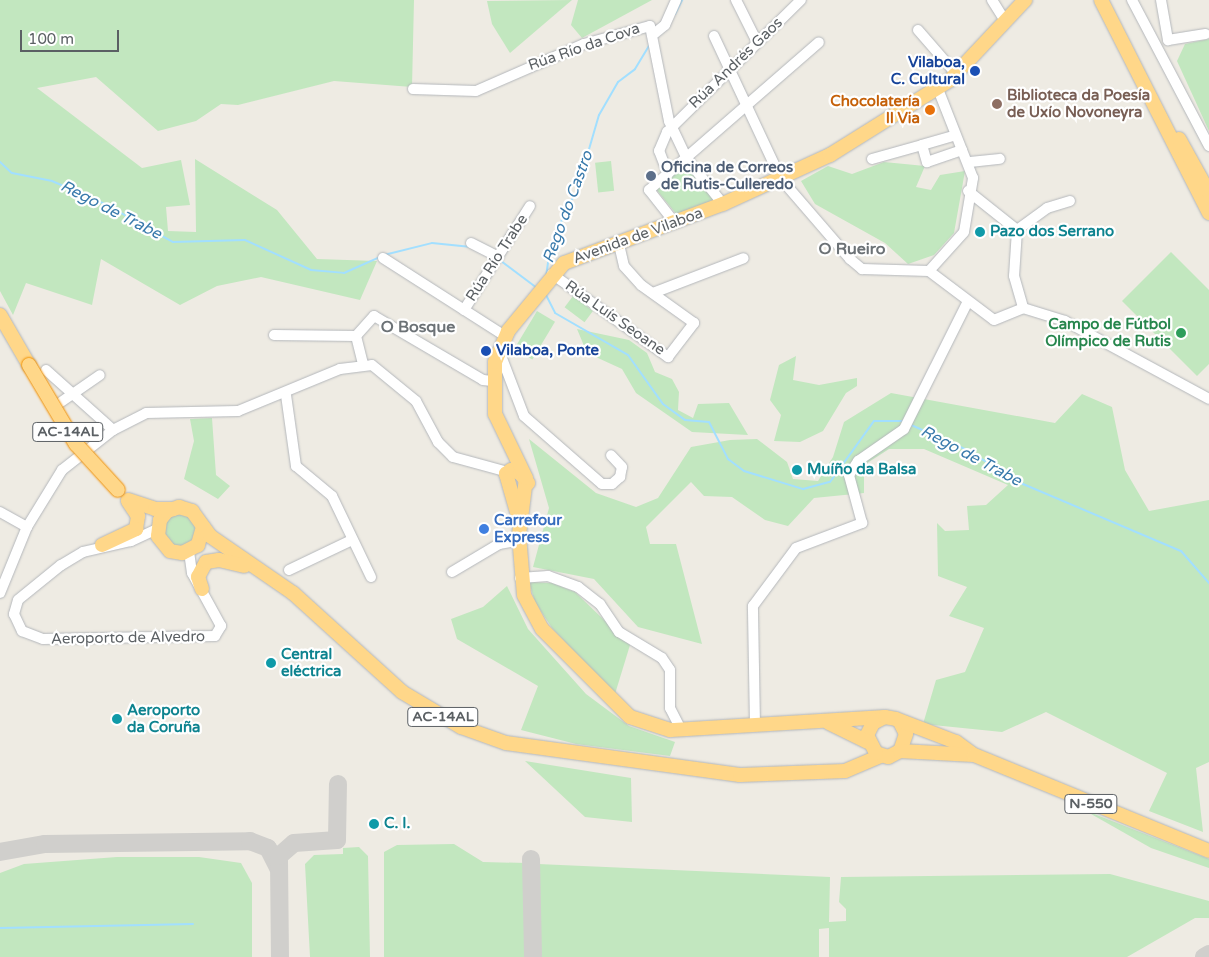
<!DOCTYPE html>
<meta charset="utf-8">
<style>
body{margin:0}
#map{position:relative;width:1209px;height:957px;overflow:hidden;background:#eeebe3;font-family:"Varela Round",sans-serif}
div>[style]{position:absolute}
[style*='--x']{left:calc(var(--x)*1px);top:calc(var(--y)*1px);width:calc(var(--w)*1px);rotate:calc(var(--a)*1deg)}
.green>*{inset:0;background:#c2e7bf;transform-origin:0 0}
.stream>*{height:2px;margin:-1px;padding:0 1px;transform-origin:1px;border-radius:1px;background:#a2dfff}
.taxiway>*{height:18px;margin:-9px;padding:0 9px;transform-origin:9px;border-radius:9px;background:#d0cfcc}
.roads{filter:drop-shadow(0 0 1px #b4b7bb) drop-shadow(0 0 1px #b4b7bb)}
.minor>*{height:10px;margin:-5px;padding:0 5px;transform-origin:5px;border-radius:5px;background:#fff}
.highway>*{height:14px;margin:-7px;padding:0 7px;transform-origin:7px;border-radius:7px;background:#ffd789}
.bridges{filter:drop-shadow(0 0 1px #f19000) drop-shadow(0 0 1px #f19000)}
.highway-bridge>*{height:14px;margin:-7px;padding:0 7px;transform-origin:7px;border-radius:7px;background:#ffd789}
.dots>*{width:14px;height:14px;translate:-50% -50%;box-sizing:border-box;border:2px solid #fff;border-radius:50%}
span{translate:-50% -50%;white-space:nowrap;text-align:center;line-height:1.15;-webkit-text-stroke:4.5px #fff;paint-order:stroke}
.shield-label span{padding:1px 4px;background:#fff;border:1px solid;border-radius:4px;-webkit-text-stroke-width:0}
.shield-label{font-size:14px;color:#5b6064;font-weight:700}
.street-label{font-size:15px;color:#5b6064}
.transit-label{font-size:15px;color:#164399;font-weight:700}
.right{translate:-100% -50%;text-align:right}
.left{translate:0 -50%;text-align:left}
.education-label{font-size:15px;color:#785e54;font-weight:700}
.food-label{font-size:15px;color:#c56008;font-weight:700}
.service-label{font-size:15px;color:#4e5e75;font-weight:700}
.culture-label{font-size:15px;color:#0d838f;font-weight:700}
.leisure-label{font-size:15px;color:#27864d;font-weight:700}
.shop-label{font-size:15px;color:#366cbe;font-weight:700}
.water-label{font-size:16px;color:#3a7bac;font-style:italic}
.neighbourhood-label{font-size:16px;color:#6c7276;font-weight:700}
.scale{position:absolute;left:20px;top:30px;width:99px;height:22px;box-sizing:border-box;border:2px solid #5b6064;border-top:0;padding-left:6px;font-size:15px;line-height:18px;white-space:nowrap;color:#5b6064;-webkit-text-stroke:4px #fff;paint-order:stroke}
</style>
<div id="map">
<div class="green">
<div style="clip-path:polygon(0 0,414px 0,412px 87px,334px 81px,238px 105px,221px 104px,196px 121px,158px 131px,96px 77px,37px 88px,142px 168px,181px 160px,190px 205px,166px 207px,168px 231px,196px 232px,195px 159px,277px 210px,317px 259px,377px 261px,360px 300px,261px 277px,217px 286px,180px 305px,101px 259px,92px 305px,26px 283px,13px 315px,0 291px)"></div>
<div style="clip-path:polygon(572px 0,510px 53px,492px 24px,487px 1px)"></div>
<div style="clip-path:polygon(578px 0,652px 0,582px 38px,571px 25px)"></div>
<div style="clip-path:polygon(1209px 39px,1209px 131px,1177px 61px,1185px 44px)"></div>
<div style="left:611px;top:161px;width:30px;height:16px;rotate:84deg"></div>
<div style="clip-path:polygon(884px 162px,925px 166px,916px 187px,931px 190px,940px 175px,965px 171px,954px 233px,934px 255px,908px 264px,885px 243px,815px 204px,801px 181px,828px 166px,852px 174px)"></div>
<div style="clip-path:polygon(684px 165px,714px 199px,711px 204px,677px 215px,655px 188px)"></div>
<div style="clip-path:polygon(1171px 252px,1209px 290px,1209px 364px,1197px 376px,1122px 301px)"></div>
<div style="left:573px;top:296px;width:25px;height:14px;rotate:37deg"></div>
<div style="left:537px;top:311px;width:21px;height:44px;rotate:31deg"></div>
<div style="clip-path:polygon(577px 329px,629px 340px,647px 353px,655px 372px,672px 379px,679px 392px,678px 410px,693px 418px,698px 404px,729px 403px,748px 435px,692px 432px,636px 393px,622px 369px,587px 353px)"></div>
<div style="clip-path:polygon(796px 356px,793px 380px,819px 385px,857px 378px,857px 386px,846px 393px,823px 431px,800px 442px,774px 441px,781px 415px,770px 400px,779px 365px)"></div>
<div style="clip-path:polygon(891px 393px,1055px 423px,1082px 394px,1112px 407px,1125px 470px,1149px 511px,1209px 500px,1209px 762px,1196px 768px,1203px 832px,1149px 811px,1167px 773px,1046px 712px,1002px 732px,923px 724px,936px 680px,965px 672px,984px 628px,949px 616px,967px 587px,938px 576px,937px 523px,945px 531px,969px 530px,967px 506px,986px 505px,1008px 485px,924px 449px,889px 449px,864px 465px,864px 493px,814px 498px,788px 526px,765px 520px,732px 497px,704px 496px,691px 482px,646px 527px,650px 544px,676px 544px,702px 644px,638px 627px,594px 579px,533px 567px,549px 508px,529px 439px,596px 493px,636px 507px,658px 498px,691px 447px,730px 440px,757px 439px,787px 462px,793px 479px,818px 481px,833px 457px,844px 422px)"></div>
<div style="clip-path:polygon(212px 418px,216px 475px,230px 486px,218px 499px,184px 479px,194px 441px,190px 419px)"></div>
<div style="clip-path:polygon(174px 513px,189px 516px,196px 529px,194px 540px,174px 549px,161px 527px)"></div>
<div style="clip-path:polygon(529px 582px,552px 583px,575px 592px,630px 645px,615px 694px,552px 628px,535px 602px)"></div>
<div style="clip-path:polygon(507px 586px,528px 629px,586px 694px,629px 726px,675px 742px,670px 756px,576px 744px,521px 730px,538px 686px,457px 639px,451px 619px,483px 607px)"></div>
<div style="clip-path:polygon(525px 761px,631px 778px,632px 822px,585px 817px)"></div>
<div style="clip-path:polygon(1084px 810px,1209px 859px,1209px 868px,1151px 848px)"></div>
<div style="clip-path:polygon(454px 844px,483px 862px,526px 863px,529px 957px,384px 957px,384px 852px,397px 845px)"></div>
<div style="clip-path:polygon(359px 847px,368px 856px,370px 957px,310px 957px,305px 864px,314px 855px,343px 854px,343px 848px)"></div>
<div style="clip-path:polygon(117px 857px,199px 857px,241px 863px,252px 883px,252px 957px,0 957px,0 873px,24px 864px)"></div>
<div style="clip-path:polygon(538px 864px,830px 877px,829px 922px,846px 921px,846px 909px,839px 902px,841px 877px,1110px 874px,1209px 901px,1209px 918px,1195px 918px,1127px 957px,829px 957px,829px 928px,819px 929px,819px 957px,538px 957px)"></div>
</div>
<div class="stream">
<div style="--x:675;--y:14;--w:16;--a:-63"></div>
<div style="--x:0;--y:162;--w:16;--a:43"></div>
<div style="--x:12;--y:173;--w:41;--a:11.3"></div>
<div style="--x:52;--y:181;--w:58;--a:23.5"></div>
<div style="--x:105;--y:204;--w:78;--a:29.2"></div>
<div style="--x:173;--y:242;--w:72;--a:-1.6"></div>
<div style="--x:245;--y:240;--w:72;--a:24.4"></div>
<div style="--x:311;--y:270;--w:33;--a:5"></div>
<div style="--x:344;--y:273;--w:39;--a:-24"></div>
<div style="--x:384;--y:255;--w:49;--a:-14"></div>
<div style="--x:432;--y:243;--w:37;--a:6"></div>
<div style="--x:501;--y:261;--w:45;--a:36.9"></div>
<div style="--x:546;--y:277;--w:22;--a:-82"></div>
<div style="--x:549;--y:255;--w:52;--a:-69.8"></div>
<div style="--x:567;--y:206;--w:15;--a:-53"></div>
<div style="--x:576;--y:194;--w:82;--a:-73.8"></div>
<div style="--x:599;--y:115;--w:38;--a:-60"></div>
<div style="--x:618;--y:82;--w:21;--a:-37"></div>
<div style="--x:635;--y:69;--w:29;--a:-59"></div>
<div style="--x:545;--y:293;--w:22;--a:63"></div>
<div style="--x:555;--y:313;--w:84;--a:29.9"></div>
<div style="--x:628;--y:355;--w:60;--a:54.5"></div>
<div style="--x:663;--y:404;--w:27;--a:36"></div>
<div style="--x:685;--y:420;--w:24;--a:5"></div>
<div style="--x:709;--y:422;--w:42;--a:62.8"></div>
<div style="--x:728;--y:459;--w:20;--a:37"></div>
<div style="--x:744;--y:471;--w:62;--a:17"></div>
<div style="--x:803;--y:489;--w:28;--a:-15"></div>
<div style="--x:830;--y:482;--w:75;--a:-54.2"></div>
<div style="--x:874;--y:421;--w:29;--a:0"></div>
<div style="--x:909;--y:424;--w:61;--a:24.1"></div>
<div style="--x:965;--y:449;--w:68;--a:31.1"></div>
<div style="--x:1023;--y:484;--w:172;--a:23"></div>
<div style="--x:1181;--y:551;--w:43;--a:48.8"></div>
<div style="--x:0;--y:928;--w:193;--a:-1.2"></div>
</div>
<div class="taxiway">
<div style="--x:0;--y:852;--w:46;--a:-10.1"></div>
<div style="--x:45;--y:844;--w:205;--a:-0.8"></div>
<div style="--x:250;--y:841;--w:19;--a:21"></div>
<div style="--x:268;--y:848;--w:22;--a:63"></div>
<div style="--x:531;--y:859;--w:98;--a:88.8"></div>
<div style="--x:280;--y:957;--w:101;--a:-90.6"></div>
<div style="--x:279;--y:856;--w:20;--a:-41"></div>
<div style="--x:294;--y:843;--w:43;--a:-4"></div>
<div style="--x:337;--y:840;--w:56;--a:-89"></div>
<div style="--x:1204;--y:957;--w:6;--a:-31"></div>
</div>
<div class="roads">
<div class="minor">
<div style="--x:736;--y:0;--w:47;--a:63.4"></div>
<div style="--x:992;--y:0;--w:25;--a:58"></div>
<div style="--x:1132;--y:0;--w:165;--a:62.2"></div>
<div style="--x:1161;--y:0;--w:41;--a:80.1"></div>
<div style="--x:1168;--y:40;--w:38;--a:-9"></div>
<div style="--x:918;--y:30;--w:60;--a:49.1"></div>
<div style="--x:655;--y:33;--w:13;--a:-39"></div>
<div style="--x:665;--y:25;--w:27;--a:-66"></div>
<div style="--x:714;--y:36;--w:158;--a:64.9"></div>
<div style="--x:781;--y:179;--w:106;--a:49.2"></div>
<div style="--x:850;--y:259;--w:16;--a:40"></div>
<div style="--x:862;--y:269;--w:67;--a:1.7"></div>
<div style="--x:929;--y:271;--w:81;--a:37"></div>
<div style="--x:994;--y:320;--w:31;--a:-22"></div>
<div style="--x:413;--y:89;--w:63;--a:1.8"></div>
<div style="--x:476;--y:91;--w:118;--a:-23.5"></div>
<div style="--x:584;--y:44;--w:68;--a:-15.3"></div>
<div style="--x:650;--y:26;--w:97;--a:78.7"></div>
<div style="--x:669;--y:121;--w:42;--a:64.7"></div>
<div style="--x:687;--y:159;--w:58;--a:51.3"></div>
<div style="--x:953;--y:136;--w:32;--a:164"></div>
<div style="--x:922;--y:145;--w:18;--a:74"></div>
<div style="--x:927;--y:162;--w:37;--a:-19"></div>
<div style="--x:872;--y:159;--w:52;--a:-15.6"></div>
<div style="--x:970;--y:162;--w:30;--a:-6"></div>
<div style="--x:668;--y:174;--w:25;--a:-111"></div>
<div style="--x:659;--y:151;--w:21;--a:-67"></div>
<div style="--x:667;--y:132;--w:188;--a:-44.6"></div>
<div style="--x:968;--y:191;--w:63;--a:38.5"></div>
<div style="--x:1017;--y:230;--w:46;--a:93.7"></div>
<div style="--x:1014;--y:276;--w:33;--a:74"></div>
<div style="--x:675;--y:223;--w:42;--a:-128.2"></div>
<div style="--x:649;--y:190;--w:225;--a:-41"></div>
<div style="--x:1017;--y:230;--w:37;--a:-36"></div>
<div style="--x:1047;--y:208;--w:24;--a:-17"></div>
<div style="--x:471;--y:243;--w:31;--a:27"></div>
<div style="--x:383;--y:258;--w:145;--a:32.6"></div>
<div style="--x:929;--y:271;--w:52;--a:-48.1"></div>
<div style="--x:964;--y:232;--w:55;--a:-80.5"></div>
<div style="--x:973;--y:178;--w:96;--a:-111.5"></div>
<div style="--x:552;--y:274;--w:143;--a:35.6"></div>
<div style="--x:668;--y:357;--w:43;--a:-52.6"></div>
<div style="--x:694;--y:323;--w:65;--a:-144.4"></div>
<div style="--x:641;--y:285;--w:25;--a:-132"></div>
<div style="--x:624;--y:266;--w:22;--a:-103"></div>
<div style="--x:653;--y:293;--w:97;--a:-21"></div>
<div style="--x:1023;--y:308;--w:44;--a:17.2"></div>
<div style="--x:1065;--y:321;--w:164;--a:28.4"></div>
<div style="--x:464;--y:310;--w:123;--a:-57.6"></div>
<div style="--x:274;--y:335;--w:82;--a:0.7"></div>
<div style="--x:500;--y:353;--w:67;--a:69.1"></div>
<div style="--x:524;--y:416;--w:103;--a:41.1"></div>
<div style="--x:602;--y:484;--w:10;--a:0"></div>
<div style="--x:612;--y:484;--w:11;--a:-41"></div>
<div style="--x:620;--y:477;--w:10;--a:-79"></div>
<div style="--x:622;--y:467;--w:16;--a:-133"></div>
<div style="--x:363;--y:364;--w:29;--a:-104"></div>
<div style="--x:356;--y:336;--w:27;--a:-48"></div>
<div style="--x:374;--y:316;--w:126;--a:30.4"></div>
<div style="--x:483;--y:380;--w:9;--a:6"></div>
<div style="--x:46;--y:370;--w:90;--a:41.8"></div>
<div style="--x:286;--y:395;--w:72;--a:82"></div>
<div style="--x:296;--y:466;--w:47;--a:39.8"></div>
<div style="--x:332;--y:496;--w:90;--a:64.3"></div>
<div style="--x:61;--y:402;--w:47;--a:-34.7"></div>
<div style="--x:0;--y:512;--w:31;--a:29"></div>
<div style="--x:157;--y:529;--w:29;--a:155"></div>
<div style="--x:131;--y:541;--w:49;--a:167.1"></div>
<div style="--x:83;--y:552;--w:26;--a:149"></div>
<div style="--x:61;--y:565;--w:55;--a:140.9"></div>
<div style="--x:18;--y:600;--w:15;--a:106"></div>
<div style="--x:14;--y:614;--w:19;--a:65"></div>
<div style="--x:22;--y:631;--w:22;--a:21"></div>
<div style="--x:43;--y:639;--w:172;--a:-1"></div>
<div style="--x:215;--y:636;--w:12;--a:-59"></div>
<div style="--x:221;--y:626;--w:60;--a:-118.7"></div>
<div style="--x:192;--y:573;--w:21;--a:-98"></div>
<div style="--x:289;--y:570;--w:70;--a:-25.5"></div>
<div style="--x:452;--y:572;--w:55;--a:-30.8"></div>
<div style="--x:499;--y:544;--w:17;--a:-10"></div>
<div style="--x:520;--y:578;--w:28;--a:-4"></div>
<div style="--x:548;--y:576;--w:32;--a:20"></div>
<div style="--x:578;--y:587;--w:28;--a:38"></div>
<div style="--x:600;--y:604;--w:34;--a:56"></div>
<div style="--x:619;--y:632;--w:50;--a:31.2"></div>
<div style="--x:662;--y:658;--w:14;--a:56"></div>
<div style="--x:670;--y:670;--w:38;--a:90"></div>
<div style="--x:670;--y:708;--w:25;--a:63"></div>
<div style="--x:0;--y:593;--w:71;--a:-67.8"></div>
<div style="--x:27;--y:527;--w:67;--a:-58.4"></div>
<div style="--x:62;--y:470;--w:65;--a:-38.1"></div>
<div style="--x:113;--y:430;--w:37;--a:-27"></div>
<div style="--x:146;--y:413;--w:92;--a:-1.2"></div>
<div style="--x:238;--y:411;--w:110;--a:-22.4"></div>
<div style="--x:340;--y:369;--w:32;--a:-7"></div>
<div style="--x:372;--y:365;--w:57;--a:39.3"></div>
<div style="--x:416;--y:401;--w:47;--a:61.8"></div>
<div style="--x:438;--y:442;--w:21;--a:45"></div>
<div style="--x:453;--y:457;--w:57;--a:15.3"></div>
<div style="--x:755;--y:726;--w:120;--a:-91"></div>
<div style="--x:753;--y:606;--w:72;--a:-53.4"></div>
<div style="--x:796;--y:548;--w:71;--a:-20.7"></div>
<div style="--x:862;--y:523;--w:50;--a:-105.2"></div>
<div style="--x:849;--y:475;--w:17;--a:-57"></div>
<div style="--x:858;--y:461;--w:56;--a:-34.8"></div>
<div style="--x:904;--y:429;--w:141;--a:-63.4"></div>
</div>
<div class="highway">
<div style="--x:1101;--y:0;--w:239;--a:63.1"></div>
<div style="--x:1179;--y:139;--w:62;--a:60.9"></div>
<div style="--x:0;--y:315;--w:58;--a:59.9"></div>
<div style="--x:128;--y:500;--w:28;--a:18"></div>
<div style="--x:155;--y:509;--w:18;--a:0"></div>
<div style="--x:517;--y:512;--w:40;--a:-106"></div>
<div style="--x:506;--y:474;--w:6;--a:-39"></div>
<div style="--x:511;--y:470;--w:9;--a:18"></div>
<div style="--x:520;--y:473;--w:13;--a:51"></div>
<div style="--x:203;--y:527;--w:19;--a:106"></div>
<div style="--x:198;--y:545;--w:18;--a:153"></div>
<div style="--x:182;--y:553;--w:12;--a:-171"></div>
<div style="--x:170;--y:551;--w:19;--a:-129"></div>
<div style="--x:158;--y:536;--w:16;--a:-83"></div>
<div style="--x:160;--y:520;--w:11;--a:-52"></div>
<div style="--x:167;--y:511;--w:13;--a:-18"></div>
<div style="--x:179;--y:507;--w:14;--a:17"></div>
<div style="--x:192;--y:511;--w:31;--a:54"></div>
<div style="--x:210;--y:536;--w:101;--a:34.5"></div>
<div style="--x:293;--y:593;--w:147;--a:42.2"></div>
<div style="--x:402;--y:692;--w:69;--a:30.7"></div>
<div style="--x:461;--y:727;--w:48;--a:19.6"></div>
<div style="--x:506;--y:743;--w:236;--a:7.8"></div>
<div style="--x:740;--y:775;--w:105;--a:-2.2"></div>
<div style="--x:845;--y:771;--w:39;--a:-23"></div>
<div style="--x:102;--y:545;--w:38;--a:-25"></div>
<div style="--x:136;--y:529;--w:13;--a:-81"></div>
<div style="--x:138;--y:516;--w:18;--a:-124"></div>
<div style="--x:202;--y:589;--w:13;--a:-108"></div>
<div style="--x:198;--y:577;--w:17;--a:-62"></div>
<div style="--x:206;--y:562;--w:13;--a:-9"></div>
<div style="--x:219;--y:560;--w:26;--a:13"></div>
<div style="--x:885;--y:717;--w:215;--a:176.5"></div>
<div style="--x:670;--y:730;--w:42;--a:-162"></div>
<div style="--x:630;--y:717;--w:124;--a:-135"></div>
<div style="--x:542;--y:629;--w:38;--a:-118"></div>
<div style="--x:524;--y:595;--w:60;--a:-94.8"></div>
<div style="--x:519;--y:535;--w:57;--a:-83"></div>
<div style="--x:526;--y:478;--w:71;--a:-115.8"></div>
<div style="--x:495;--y:414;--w:52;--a:-90"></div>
<div style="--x:495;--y:362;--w:34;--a:-67"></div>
<div style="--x:508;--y:331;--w:88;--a:-50.5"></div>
<div style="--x:564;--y:263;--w:170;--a:-20.4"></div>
<div style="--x:723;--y:204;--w:118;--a:-24.6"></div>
<div style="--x:830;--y:155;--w:142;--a:-32"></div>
<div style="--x:950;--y:80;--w:110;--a:-46.8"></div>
<div style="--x:900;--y:722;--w:13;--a:63"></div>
<div style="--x:906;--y:734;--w:18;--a:109"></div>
<div style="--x:900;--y:751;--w:13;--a:153"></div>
<div style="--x:888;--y:757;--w:13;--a:-162"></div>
<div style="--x:876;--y:753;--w:20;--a:-117"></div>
<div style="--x:867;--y:735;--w:13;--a:-63"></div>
<div style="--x:873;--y:723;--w:13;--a:-27"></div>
<div style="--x:885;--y:717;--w:11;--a:10"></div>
<div style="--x:896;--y:719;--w:64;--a:21"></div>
<div style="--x:956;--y:742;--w:19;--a:36"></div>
<div style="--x:829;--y:723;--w:43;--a:26"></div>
<div style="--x:900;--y:751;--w:74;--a:3.1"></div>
<div style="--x:974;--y:755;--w:254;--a:22.2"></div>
</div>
</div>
<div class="bridges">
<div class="highway-bridge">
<div style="--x:29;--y:365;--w:92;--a:59.3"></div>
<div style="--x:76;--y:444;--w:62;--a:47.6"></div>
</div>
</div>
<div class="dots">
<div style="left:975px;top:71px;background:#1a4fb4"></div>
<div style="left:997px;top:104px;background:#8d6e63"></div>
<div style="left:930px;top:110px;background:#e8710a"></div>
<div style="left:651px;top:176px;background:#5c6f8a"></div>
<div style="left:980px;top:232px;background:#0f9aa8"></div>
<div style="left:1181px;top:333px;background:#2e9e5b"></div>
<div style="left:486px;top:351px;background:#1a4fb4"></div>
<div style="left:797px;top:470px;background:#0f9aa8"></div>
<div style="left:484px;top:529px;background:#3f7fe0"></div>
<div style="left:271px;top:663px;background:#0f9aa8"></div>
<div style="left:117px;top:719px;background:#0f9aa8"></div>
<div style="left:374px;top:824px;background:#0f9aa8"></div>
</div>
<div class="shield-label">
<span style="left:68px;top:432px">AC-14AL</span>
<span style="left:443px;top:717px">AC-14AL</span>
<span style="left:1091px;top:804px">N-550</span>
</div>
<div class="street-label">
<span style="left:584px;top:47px;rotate:-19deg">Rúa Río da Cova</span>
<span style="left:736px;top:63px;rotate:-44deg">Rúa Andrés Gaos</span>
<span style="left:638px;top:236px;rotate:-20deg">Avenida de Vilaboa</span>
<span style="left:497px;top:258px;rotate:-57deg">Rúa Río Trabe</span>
<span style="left:615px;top:318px;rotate:35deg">Rúa Luís Seoane</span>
<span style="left:128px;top:638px;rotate:-1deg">Aeroporto de Alvedro</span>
</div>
<div class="transit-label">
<span class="right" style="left:965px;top:71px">Vilaboa,<br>C. Cultural</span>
<span class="left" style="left:496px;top:351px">Vilaboa, Ponte</span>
</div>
<div class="education-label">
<span class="left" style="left:1007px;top:104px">Biblioteca da Poesía<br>de Uxío Novoneyra</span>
</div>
<div class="food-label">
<span class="right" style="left:920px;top:110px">Chocolatería<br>Il Via</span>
</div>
<div class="service-label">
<span class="left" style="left:661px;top:176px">Oficina de Correos<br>de Rutis-Culleredo</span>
</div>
<div class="culture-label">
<span class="left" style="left:990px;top:232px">Pazo dos Serrano</span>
<span class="left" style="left:807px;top:470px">Muíño da Balsa</span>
<span class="left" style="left:281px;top:663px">Central<br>eléctrica</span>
<span class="left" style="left:127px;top:719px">Aeroporto<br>da Coruña</span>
<span class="left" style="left:384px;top:824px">C. I.</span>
</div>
<div class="leisure-label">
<span class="right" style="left:1171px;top:333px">Campo de Fútbol<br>Olímpico de Rutis</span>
</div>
<div class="shop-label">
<span class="left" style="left:494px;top:529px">Carrefour<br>Express</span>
</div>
<div class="water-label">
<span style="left:568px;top:207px;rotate:-70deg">Rego do Castro</span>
<span style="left:111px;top:210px;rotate:27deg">Rego de Trabe</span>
<span style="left:971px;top:456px;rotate:28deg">Rego de Trabe</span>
</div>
<div class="neighbourhood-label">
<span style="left:852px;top:249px">O Rueiro</span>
<span style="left:418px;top:327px">O Bosque</span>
</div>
<div class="scale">100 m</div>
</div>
